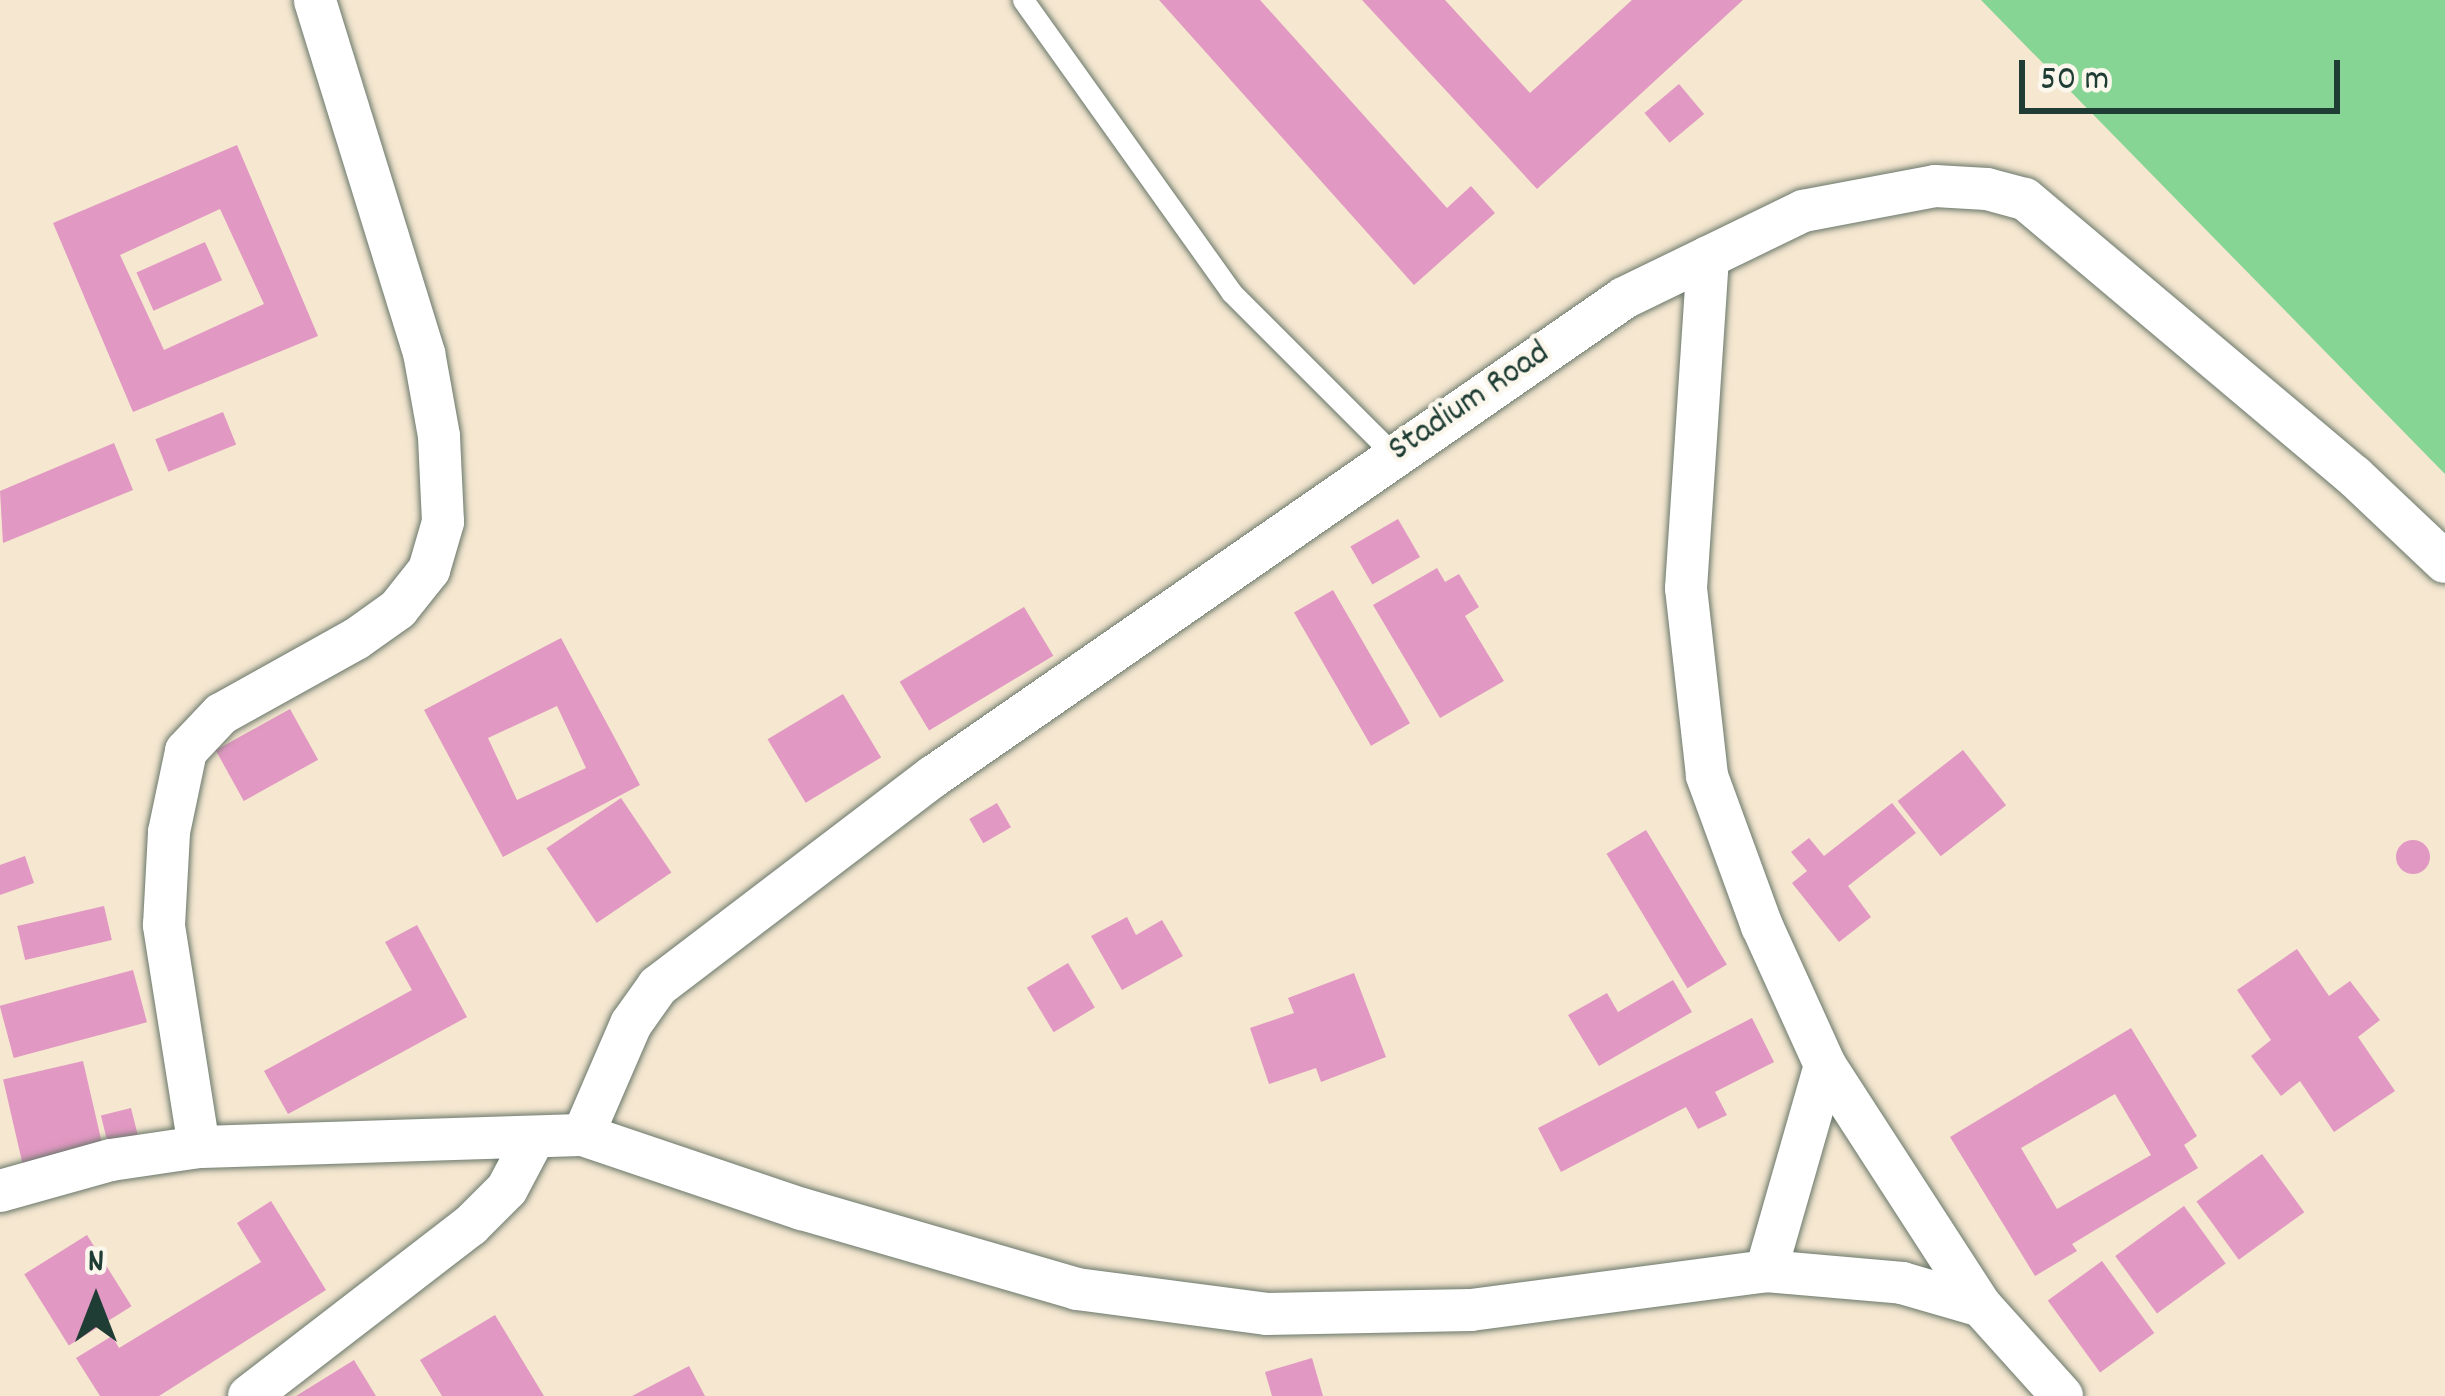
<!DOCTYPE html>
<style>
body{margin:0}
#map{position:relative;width:2445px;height:1396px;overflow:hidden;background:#f5e7d0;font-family:Dekko,sans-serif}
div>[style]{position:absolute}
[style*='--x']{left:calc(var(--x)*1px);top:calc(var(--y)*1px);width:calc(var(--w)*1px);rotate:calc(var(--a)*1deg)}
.green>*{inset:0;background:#86d594}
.building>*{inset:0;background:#e198c2;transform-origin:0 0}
.round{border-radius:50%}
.roads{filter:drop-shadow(0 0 3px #6a786b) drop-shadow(0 0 3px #6a786b)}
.lane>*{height:21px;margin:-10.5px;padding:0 10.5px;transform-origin:10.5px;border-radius:10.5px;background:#fff}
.street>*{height:42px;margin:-21px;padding:0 21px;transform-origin:21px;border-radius:21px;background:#fff}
span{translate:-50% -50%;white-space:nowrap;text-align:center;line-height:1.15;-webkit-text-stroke:9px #fbf7ec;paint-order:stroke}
.street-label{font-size:36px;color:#1f3d34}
.north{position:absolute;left:36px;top:1240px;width:120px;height:120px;-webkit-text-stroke:9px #fbf7ec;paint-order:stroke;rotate:0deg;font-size:33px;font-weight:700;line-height:48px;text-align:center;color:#1f3d34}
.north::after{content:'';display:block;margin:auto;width:42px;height:54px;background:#1f3d34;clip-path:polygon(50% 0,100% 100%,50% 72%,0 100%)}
.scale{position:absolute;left:2019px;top:60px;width:321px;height:54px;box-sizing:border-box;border:6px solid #1f3d34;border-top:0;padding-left:15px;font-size:36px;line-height:42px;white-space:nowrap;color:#1f3d34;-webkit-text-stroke:9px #fbf7ec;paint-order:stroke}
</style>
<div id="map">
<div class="green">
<div style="clip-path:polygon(1981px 0,2445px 0,2445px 474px)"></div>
</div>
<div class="building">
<div style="clip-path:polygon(1159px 0,1260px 0,1447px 208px,1471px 186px,1495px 213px,1414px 285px)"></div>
<div style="clip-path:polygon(1362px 0,1445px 0,1530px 93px,1632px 0,1743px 0,1537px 189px)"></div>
<div style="left:1679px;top:84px;width:39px;height:45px;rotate:50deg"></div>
<div style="clip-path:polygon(evenodd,237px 145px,318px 336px,133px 412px,53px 223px,237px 145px,220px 209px,264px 304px,164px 350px,120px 255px,220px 209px)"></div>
<div style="left:205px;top:242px;width:42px;height:75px;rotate:66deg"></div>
<div style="left:223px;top:412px;width:35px;height:73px;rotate:68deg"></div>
<div style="clip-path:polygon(114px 443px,133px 490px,3px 543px,0 491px)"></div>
<div style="left:1398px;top:519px;width:44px;height:55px;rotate:60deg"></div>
<div style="clip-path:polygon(1437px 568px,1445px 582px,1459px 574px,1479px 607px,1465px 616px,1504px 681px,1440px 718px,1373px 605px)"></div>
<div style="left:1333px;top:590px;width:154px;height:45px;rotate:60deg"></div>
<div style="left:1024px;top:607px;width:57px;height:145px;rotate:59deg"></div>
<div style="clip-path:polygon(evenodd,561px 638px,640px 785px,503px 857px,424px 710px,561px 638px,557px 706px,586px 768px,517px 800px,488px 738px,557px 706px)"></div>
<div style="left:843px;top:694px;width:74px;height:88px;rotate:59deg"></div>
<div style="left:290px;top:709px;width:58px;height:85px;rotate:61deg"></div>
<div style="left:1963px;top:750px;width:70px;height:83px;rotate:52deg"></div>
<div style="left:621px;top:798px;width:90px;height:90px;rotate:56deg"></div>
<div style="left:997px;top:803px;width:28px;height:32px;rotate:60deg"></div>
<div style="clip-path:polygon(1892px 803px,1916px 833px,1848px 886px,1871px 917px,1839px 942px,1792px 883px,1807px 871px,1791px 852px,1809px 838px,1824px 856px)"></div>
<div style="left:1646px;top:830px;width:157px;height:46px;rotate:59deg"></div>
<div class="round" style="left:2396px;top:840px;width:34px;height:34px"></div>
<div style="clip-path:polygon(25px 856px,34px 883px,0 895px,0 865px)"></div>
<div style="left:104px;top:906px;width:35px;height:89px;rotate:77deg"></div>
<div style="clip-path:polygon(1127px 917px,1136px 935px,1162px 920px,1183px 956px,1122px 990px,1091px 936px)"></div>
<div style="clip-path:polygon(417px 925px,467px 1017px,288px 1114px,264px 1071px,412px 990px,385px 942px)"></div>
<div style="clip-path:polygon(2297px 949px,2329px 996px,2350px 981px,2380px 1020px,2358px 1037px,2395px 1091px,2334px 1132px,2300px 1081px,2281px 1096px,2251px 1056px,2271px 1040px,2237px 990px)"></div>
<div style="left:1068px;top:963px;width:52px;height:48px;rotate:59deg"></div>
<div style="left:133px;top:970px;width:54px;height:138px;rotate:75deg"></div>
<div style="clip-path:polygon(1354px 973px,1386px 1057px,1321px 1082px,1316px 1068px,1269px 1084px,1250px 1028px,1294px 1013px,1288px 998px)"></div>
<div style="clip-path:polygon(1673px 980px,1692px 1012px,1599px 1066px,1568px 1015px,1607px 993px,1618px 1012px)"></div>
<div style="clip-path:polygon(1752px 1018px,1774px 1062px,1715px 1092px,1727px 1115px,1698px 1129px,1686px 1107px,1561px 1172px,1538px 1128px)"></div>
<div style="clip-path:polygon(evenodd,2131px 1028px,2197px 1136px,2184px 1145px,2198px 1168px,2072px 1244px,2077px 1251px,2035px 1276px,1950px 1137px,2131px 1028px,2115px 1094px,2151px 1155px,2057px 1209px,2021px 1148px,2115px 1094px)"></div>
<div style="left:83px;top:1061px;width:98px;height:82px;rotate:77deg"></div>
<div style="left:131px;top:1108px;width:36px;height:31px;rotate:76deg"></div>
<div style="left:2262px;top:1154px;width:72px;height:81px;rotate:54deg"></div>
<div style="clip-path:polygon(271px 1201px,326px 1290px,159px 1396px,100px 1396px,76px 1358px,112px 1336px,119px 1348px,261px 1262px,237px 1223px)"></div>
<div style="left:2184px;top:1206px;width:71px;height:85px;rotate:54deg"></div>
<div style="left:87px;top:1235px;width:84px;height:74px;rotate:58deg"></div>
<div style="left:2102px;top:1261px;width:89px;height:67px;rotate:54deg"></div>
<div style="clip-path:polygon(495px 1315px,544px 1396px,442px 1396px,420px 1360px)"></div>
<div style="clip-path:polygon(1312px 1358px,1323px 1396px,1272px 1396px,1265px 1372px)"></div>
<div style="clip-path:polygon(354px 1360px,376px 1396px,296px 1396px)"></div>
<div style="clip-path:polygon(689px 1366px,705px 1396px,632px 1396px)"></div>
</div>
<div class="roads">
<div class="lane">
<div style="--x:1023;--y:0;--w:359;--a:54.5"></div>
<div style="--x:1231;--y:292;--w:231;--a:45"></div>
</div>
<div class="street">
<div style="--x:1708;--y:257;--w:332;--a:93.8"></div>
<div style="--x:1686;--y:588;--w:189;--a:83.6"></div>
<div style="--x:1707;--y:776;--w:160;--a:69.9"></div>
<div style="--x:1762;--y:926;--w:153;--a:65.6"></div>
<div style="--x:1825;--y:1065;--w:287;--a:57.1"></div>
<div style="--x:1981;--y:1306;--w:121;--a:48"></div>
<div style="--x:583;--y:1135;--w:121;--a:-66.6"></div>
<div style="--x:631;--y:1024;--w:47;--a:-54.6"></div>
<div style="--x:658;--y:986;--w:347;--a:-37.3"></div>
<div style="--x:934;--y:776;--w:839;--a:-34.71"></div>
<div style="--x:1624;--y:298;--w:199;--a:-25.9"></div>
<div style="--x:1803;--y:211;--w:134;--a:-10.7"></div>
<div style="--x:1935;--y:186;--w:52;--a:3.3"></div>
<div style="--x:1987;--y:189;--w:39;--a:15"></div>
<div style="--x:2025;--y:199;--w:430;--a:40.1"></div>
<div style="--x:2354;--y:476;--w:125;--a:43.4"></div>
<div style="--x:199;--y:1147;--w:225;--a:-99"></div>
<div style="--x:164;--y:925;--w:93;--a:-86.9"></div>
<div style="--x:169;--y:832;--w:83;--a:-78.1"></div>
<div style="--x:186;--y:751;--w:51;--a:-46.6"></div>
<div style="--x:221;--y:714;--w:154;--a:-29.1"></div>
<div style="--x:356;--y:639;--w:52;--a:-35.5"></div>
<div style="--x:398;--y:609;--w:50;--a:-51.5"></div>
<div style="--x:429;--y:570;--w:50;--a:-73.7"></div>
<div style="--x:443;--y:522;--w:86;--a:-92.7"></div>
<div style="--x:439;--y:436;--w:84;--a:-100.2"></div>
<div style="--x:424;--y:353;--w:369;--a:-107.2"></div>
<div style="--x:0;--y:1191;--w:115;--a:-15.6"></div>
<div style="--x:111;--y:1160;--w:89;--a:-8.4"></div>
<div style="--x:199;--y:1147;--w:384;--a:-1.8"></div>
<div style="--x:583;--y:1135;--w:231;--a:18.7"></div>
<div style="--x:802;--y:1209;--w:286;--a:16.2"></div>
<div style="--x:1077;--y:1289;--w:191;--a:7.5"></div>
<div style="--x:1266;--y:1314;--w:205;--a:-1.1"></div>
<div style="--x:1471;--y:1310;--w:298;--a:-7.5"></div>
<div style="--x:1766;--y:1271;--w:137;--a:5"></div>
<div style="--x:1902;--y:1283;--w:82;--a:16.2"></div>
<div style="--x:1766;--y:1271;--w:214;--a:-74"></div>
<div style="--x:249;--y:1396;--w:279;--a:-37.6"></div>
<div style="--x:470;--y:1226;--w:52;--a:-45"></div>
<div style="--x:507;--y:1189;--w:58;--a:-62.1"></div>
</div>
</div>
<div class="street-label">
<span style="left:1470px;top:403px;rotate:-34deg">Stadium Road</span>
</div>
<div class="north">N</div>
<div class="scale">50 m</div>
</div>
